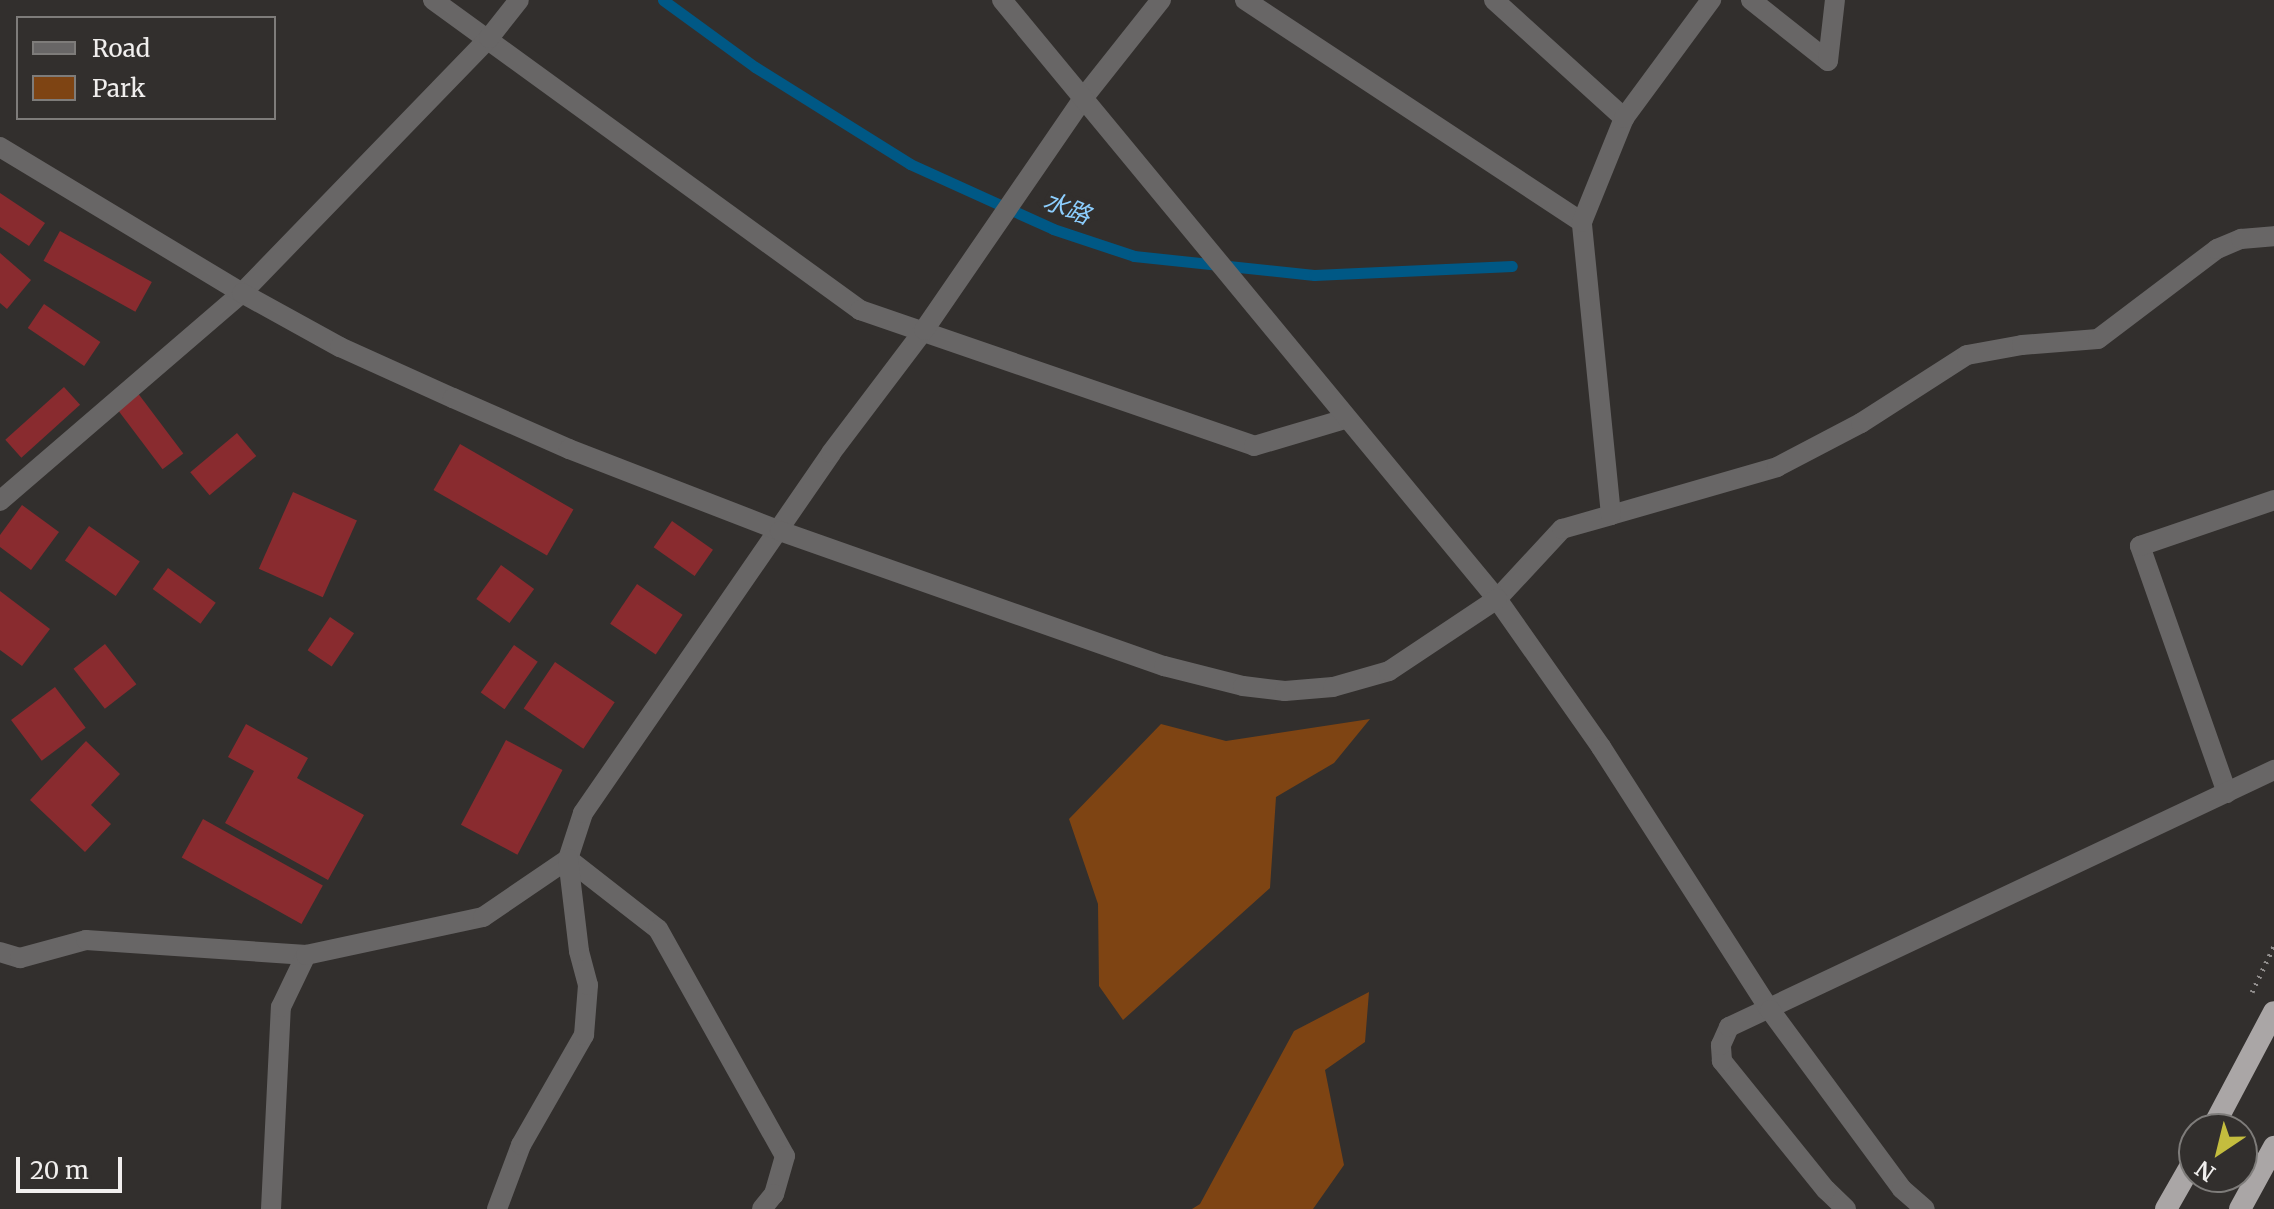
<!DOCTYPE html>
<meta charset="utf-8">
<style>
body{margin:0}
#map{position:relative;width:2274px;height:1209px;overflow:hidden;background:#322f2d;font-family:Merriweather,"Noto Sans JP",serif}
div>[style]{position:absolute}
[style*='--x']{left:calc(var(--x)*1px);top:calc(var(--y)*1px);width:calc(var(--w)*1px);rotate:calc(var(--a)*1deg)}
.green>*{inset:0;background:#7e4413}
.stream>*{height:11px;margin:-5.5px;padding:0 5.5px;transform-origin:5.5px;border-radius:5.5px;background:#005885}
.building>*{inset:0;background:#892b2f;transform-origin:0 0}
.path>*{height:5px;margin-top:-2.5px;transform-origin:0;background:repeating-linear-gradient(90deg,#908d8c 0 2px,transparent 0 8px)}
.minor>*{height:20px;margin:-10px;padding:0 10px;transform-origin:10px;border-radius:10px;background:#686666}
.tertiary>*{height:20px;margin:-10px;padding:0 10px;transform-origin:10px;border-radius:10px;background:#686666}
.trunk>*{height:22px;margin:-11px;padding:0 11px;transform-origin:11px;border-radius:11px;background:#aaa6a6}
span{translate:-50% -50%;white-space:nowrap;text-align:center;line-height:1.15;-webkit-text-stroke:8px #322f2d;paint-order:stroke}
.water-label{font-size:24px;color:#8dcfff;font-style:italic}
.legend{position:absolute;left:16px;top:16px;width:260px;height:104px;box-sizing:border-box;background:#322f2d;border:2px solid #7e7c7a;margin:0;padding:10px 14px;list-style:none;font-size:24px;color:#f1efee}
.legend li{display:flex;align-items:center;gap:16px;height:40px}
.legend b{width:40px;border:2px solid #7e7c7a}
.north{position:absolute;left:2178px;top:1113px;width:80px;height:80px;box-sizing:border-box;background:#322f2d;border:2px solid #7e7c7a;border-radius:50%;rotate:215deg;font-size:22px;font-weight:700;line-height:32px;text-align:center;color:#f1efee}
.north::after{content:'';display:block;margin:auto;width:28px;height:36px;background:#c4bd3e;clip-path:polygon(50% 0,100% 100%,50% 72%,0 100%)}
.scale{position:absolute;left:16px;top:1157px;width:106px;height:36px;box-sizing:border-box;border:4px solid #f1efee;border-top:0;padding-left:10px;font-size:24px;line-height:28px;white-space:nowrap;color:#f1efee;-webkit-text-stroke:6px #322f2d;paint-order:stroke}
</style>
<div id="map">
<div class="green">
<div style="clip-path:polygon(1370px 719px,1334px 763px,1276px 797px,1270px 888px,1123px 1020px,1099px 986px,1098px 904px,1069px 819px,1161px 724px,1226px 741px)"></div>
<div style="clip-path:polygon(1369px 992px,1365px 1042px,1325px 1070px,1344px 1165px,1313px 1209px,1192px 1209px,1200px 1204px,1294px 1031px)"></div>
</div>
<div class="stream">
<div style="--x:663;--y:0;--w:114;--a:36.1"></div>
<div style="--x:755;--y:67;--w:183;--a:32"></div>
<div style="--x:910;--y:164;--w:157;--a:24.4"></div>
<div style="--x:1053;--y:229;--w:85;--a:18.4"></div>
<div style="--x:1134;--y:256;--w:181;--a:6"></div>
<div style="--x:1314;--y:275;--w:198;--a:-2.6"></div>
</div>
<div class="building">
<div style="clip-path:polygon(0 193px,45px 223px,29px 246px,0 227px)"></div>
<div style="left:60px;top:231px;width:105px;height:34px;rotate:29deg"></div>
<div style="clip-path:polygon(0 253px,31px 280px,7px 309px,0 303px)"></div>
<div style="left:44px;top:304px;width:68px;height:29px;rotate:34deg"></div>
<div style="left:64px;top:387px;width:24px;height:79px;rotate:48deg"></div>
<div style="left:137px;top:392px;width:77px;height:26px;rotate:53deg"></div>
<div style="left:237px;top:433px;width:30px;height:61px;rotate:50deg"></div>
<div style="left:460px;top:444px;width:131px;height:53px;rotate:30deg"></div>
<div style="left:293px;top:492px;width:70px;height:84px;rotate:24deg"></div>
<div style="clip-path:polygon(22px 505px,59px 532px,31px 570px,0 547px,0 535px)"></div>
<div style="left:672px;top:521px;width:50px;height:32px;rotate:35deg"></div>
<div style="left:89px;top:526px;width:62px;height:42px;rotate:35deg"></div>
<div style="left:501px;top:565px;width:41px;height:42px;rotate:36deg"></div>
<div style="left:168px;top:568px;width:59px;height:26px;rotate:36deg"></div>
<div style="left:637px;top:584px;width:55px;height:48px;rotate:34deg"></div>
<div style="clip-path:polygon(0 591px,50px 629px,22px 666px,0 650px)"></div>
<div style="left:330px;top:617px;width:29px;height:40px;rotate:34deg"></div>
<div style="left:105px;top:644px;width:51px;height:40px;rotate:52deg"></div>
<div style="left:514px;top:645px;width:29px;height:58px;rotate:35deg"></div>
<div style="left:555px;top:662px;width:72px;height:56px;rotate:34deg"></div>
<div style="left:55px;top:687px;width:51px;height:55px;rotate:53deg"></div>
<div style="clip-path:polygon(246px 724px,308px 758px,297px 778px,364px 815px,328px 880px,225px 823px,254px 771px,228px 757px)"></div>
<div style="left:506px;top:740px;width:64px;height:96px;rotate:28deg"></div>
<div style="clip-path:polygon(86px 741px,120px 774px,91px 805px,111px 824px,85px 852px,30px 800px)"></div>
<div style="left:203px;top:819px;width:137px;height:44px;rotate:29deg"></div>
</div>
<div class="path">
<div style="--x:2252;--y:992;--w:51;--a:-64.4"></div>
</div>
<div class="minor">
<div style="--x:433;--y:0;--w:528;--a:35.98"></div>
<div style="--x:860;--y:310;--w:417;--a:19"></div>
<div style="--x:1254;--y:446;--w:95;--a:-16.5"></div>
<div style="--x:1245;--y:0;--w:404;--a:33.4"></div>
<div style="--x:1494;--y:0;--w:176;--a:42.2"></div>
<div style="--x:1751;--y:0;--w:98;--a:38.4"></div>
<div style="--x:1828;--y:61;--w:61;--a:-83.5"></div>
<div style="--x:0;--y:501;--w:319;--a:-40.7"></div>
<div style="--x:242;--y:293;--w:355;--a:-45.9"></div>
<div style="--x:489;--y:38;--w:48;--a:-51.7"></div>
<div style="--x:1611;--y:515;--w:173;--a:-16.1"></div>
<div style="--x:1777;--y:467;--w:95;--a:-27.6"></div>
<div style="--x:1861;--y:423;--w:126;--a:-32.7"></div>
<div style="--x:1967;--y:355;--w:56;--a:-10.3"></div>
<div style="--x:2022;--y:345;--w:76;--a:-4.5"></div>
<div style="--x:2098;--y:339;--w:149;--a:-37.1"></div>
<div style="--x:2217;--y:249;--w:26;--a:-23"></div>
<div style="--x:2241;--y:239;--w:33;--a:-5"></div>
<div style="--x:1497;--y:599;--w:96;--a:-47.1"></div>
<div style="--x:1562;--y:529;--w:51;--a:-15.9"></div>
<div style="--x:1611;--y:515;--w:294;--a:-95.7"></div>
<div style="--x:1582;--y:222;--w:112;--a:-68"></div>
<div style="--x:1624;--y:118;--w:147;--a:-53.6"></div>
<div style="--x:2227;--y:793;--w:262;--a:-109.4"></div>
<div style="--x:2140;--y:546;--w:142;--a:-18.9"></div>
<div style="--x:568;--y:859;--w:114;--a:37.9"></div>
<div style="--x:658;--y:929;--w:260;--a:60.8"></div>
<div style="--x:785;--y:1156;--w:40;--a:106"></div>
<div style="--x:774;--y:1194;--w:19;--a:129"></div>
<div style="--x:0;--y:952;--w:21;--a:17"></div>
<div style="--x:20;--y:958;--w:68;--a:-15.3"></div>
<div style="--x:86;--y:940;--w:221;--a:3.9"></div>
<div style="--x:271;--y:1209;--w:202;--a:-87.2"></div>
<div style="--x:281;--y:1007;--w:58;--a:-64.3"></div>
<div style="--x:306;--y:955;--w:181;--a:-12.1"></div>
<div style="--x:483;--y:917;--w:103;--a:-34.3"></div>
<div style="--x:568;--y:859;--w:48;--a:-71.9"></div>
<div style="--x:583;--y:813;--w:437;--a:-55.4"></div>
<div style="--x:831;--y:453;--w:154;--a:-52.9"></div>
<div style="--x:924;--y:330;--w:283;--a:-55.5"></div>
<div style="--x:1084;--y:97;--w:124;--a:-51.6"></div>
<div style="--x:497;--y:1209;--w:68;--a:-69.4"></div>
<div style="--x:521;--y:1145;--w:127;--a:-60.2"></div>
<div style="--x:584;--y:1035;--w:50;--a:-85.4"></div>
<div style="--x:588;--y:985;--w:35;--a:-105"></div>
<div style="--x:579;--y:951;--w:93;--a:-96.8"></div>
<div style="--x:1846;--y:1209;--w:28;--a:-136"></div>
<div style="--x:1826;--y:1190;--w:166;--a:-128.9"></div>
<div style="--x:1722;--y:1061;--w:16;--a:-94"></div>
<div style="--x:1721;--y:1045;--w:20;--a:-66"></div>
<div style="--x:1729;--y:1027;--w:603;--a:-25.25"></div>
</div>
<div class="tertiary">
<div style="--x:1002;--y:0;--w:777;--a:50.43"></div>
<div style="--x:1497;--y:599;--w:181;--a:54.9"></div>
<div style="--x:1601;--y:747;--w:313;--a:57.3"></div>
<div style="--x:1770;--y:1010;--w:222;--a:53.6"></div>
<div style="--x:1902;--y:1189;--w:30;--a:41"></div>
<div style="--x:0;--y:147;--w:283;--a:31.1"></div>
<div style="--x:242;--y:293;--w:112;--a:28.9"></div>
<div style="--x:340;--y:347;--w:124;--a:24.3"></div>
<div style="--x:453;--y:398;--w:127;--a:23.7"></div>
<div style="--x:569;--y:449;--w:226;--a:21.2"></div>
<div style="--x:780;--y:531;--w:407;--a:19.4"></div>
<div style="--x:1164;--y:666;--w:81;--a:14.2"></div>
<div style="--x:1243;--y:686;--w:42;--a:6.8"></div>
<div style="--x:1285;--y:691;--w:48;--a:-4.8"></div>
<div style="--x:1333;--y:687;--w:58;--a:-15.9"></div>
<div style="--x:1389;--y:671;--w:130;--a:-33.7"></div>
</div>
<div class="trunk">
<div style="--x:2212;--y:1129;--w:132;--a:-62.1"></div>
<div style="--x:2166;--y:1209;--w:56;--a:-60.3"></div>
<div style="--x:2240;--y:1209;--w:71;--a:-61.3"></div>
</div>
<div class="water-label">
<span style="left:1067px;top:208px;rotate:21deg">水路</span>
</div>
<ul class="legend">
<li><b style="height:10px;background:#686666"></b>Road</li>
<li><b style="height:22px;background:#7e4413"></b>Park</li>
</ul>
<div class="north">N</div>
<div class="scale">20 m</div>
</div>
